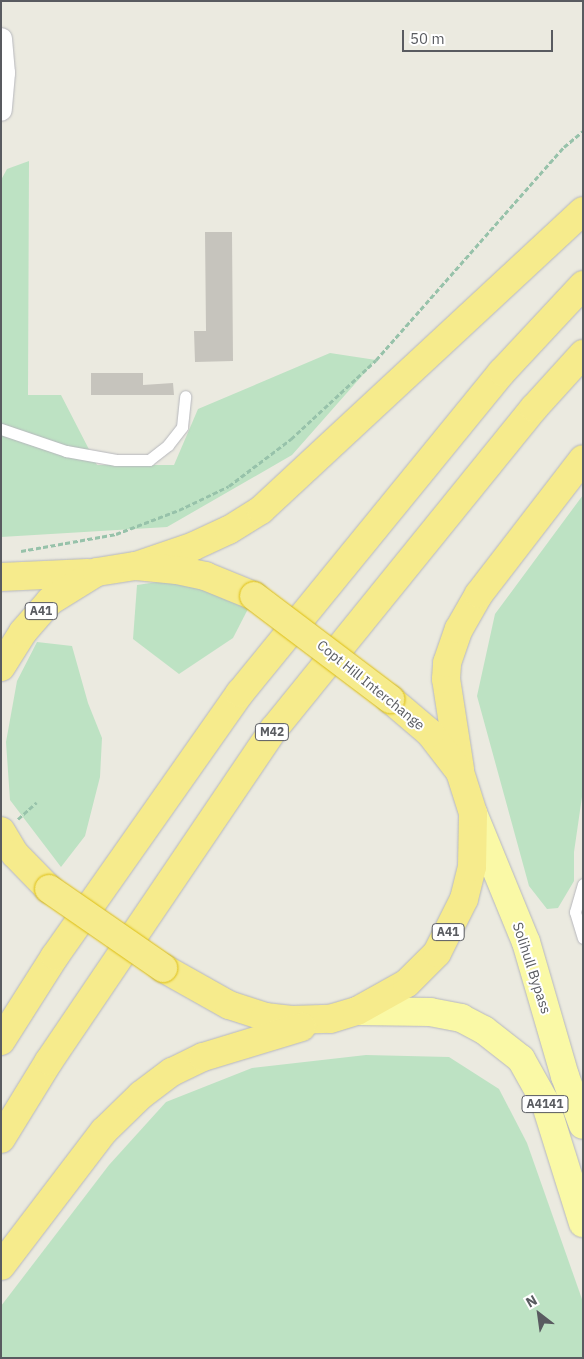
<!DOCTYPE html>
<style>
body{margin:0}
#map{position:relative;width:584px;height:1359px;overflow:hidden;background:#ebeae0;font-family:"IBM Plex Sans",sans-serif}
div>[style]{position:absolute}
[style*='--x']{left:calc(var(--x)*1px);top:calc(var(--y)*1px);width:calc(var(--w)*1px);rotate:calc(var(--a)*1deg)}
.green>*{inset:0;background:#bde2c3}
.building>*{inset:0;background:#c6c4bd}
.path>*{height:3px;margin-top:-1.5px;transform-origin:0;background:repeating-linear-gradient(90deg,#97c2aa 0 5px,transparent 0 7.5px)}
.roads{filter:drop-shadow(0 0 1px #b6b7bc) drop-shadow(0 0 1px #b6b7bc)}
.lane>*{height:11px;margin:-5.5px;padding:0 5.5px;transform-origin:5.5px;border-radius:5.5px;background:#fff}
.street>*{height:22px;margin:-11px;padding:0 11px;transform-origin:11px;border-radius:11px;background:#fff}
.primary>*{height:28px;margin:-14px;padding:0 14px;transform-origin:14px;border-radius:14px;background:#faf9a6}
.highway>*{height:28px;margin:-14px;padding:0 14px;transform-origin:14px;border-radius:14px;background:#f6eb8c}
.bridges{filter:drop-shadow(0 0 1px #ddbd0d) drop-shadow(0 0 1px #ddbd0d)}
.highway-bridge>*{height:28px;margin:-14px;padding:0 14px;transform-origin:14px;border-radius:14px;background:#f6eb8c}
span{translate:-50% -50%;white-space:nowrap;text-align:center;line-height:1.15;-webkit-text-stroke:4px #fff;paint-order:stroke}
.shield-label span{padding:1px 4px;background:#fff;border:1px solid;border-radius:4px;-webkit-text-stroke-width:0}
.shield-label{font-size:12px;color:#595b60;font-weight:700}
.street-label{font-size:14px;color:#595b60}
.frame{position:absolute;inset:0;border:2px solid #595b60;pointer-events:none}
.north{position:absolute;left:514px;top:1289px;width:50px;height:50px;-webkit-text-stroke:4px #fff;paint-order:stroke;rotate:330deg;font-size:14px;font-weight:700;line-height:20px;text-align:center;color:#595b60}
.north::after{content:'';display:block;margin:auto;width:18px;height:22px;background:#595b60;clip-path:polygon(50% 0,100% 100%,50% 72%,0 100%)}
.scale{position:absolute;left:402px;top:30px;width:151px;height:22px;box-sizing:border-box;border:2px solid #595b60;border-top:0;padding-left:6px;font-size:15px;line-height:18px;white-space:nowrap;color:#595b60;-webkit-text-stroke:4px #fff;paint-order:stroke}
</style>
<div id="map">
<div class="green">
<div style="clip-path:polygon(29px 161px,28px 395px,61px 395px,97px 465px,174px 465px,198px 409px,330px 353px,376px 360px,292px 455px,167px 527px,1px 537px,1px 180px,7px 169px)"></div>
<div style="clip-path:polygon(583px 495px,583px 790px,574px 852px,574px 881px,558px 908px,547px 909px,529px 886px,477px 696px,495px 614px)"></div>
<div style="clip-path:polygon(178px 579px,249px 607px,233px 638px,179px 674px,133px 639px,137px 585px)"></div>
<div style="clip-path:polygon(37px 642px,72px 646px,88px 703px,102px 738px,100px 777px,85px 836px,61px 867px,10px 800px,6px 742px,17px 681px)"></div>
<div style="clip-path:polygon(366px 1055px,449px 1057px,499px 1089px,527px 1143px,583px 1302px,583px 1358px,1px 1358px,1px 1306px,109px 1165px,166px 1102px,252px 1068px)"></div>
</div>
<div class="building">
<div style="clip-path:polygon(205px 232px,232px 232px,233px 361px,195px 362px,194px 331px,206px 331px)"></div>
<div style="clip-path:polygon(91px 373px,143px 373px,143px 385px,173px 383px,174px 395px,91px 395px)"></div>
</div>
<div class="path">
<div style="--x:21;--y:551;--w:97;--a:-10.1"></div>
<div style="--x:116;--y:534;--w:67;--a:-20.9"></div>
<div style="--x:179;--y:510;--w:55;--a:-25.6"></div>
<div style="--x:229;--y:486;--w:78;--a:-37.2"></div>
<div style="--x:291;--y:439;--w:116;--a:-42.9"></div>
<div style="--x:376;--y:360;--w:284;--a:-48.6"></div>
<div style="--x:564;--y:147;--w:25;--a:-40"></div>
<div style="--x:18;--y:819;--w:25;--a:-42"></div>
</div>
<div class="roads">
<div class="lane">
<div style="--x:1;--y:429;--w:69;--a:18.7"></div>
<div style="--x:66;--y:451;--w:51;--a:10.2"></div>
<div style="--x:116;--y:460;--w:33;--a:0"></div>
<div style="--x:149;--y:460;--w:24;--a:-38"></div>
<div style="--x:168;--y:445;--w:23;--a:-52"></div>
<div style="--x:182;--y:427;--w:31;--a:-84"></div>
<div style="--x:583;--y:884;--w:29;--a:106"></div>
<div style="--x:575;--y:912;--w:27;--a:73"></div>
</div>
<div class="street">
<div style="--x:1;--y:39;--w:34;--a:85"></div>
<div style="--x:4;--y:73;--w:37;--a:95"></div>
</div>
<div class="primary">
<div style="--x:473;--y:813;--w:139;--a:67.7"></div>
<div style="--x:526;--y:942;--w:140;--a:73.8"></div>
<div style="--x:565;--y:1076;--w:52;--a:69.8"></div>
<div style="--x:357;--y:1011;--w:73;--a:0.8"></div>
<div style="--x:430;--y:1012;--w:32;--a:11"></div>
<div style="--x:461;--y:1018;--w:26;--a:28"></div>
<div style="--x:484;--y:1030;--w:47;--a:38.1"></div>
<div style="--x:521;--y:1059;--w:49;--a:60.8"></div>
<div style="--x:545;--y:1102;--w:127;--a:72.6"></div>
</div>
<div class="highway">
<div style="--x:136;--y:566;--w:61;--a:-19"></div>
<div style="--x:194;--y:546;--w:38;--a:-25"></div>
<div style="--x:229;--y:530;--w:38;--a:-32"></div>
<div style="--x:261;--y:510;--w:439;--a:-42.9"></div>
<div style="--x:1;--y:577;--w:87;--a:-2.6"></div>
<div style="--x:1;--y:667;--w:41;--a:-57.8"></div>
<div style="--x:23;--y:632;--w:41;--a:-48.9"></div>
<div style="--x:50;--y:601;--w:55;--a:-31.7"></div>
<div style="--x:97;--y:572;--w:39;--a:-9"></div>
<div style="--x:136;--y:566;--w:41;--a:5.6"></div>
<div style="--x:177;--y:570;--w:29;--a:12"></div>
<div style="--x:205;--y:576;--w:53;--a:22.2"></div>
<div style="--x:460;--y:769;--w:91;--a:-98.8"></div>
<div style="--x:446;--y:679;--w:16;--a:-86"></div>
<div style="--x:447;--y:663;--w:36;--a:-71"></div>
<div style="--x:459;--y:629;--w:40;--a:-60.3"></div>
<div style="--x:479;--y:594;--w:170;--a:-52.4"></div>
<div style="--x:1;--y:831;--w:27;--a:59"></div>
<div style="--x:15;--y:854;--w:49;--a:45.8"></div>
<div style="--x:163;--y:968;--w:76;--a:29.3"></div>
<div style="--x:229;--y:1005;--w:38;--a:18"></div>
<div style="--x:265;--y:1017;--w:27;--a:6"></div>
<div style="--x:292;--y:1020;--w:38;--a:-2"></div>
<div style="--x:330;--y:1019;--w:28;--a:-17"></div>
<div style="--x:357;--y:1011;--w:57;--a:-29.2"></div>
<div style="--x:407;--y:983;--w:42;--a:-45"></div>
<div style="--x:437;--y:953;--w:60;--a:-63.4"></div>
<div style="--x:464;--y:899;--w:33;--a:-76"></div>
<div style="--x:472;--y:867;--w:54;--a:-88.9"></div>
<div style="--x:473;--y:813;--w:43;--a:-107.6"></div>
<div style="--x:460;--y:772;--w:49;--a:-127.6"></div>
<div style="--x:430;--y:733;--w:52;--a:-139.6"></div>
<div style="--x:1;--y:1041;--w:101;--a:-57.6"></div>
<div style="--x:55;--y:956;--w:322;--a:-54.9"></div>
<div style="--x:240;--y:693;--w:414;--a:-50.8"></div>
<div style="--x:502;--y:372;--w:119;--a:-47"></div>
<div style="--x:1;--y:1139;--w:92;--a:-58.4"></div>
<div style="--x:49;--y:1061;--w:401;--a:-55.9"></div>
<div style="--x:274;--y:729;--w:413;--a:-51"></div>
<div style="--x:534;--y:408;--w:73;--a:-47.8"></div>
<div style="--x:1;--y:1266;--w:170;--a:-52.7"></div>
<div style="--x:104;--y:1131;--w:52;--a:-44.2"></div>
<div style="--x:141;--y:1095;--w:39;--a:-37"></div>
<div style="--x:172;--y:1072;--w:34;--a:-26"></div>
<div style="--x:203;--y:1057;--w:103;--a:-16.9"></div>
</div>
</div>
<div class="bridges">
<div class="highway-bridge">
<div style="--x:254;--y:596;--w:171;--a:37.1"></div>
<div style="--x:49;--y:889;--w:139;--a:34.7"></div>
</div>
</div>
<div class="shield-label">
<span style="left:41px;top:611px">A41</span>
<span style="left:272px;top:732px">M42</span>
<span style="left:448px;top:932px">A41</span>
<span style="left:545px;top:1104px">A4141</span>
</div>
<div class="street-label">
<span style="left:371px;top:685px;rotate:39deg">Copt Hill Interchange</span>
<span style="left:532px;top:968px;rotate:72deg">Solihull Bypass</span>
</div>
<div class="frame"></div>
<div class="north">N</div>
<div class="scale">50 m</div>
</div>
